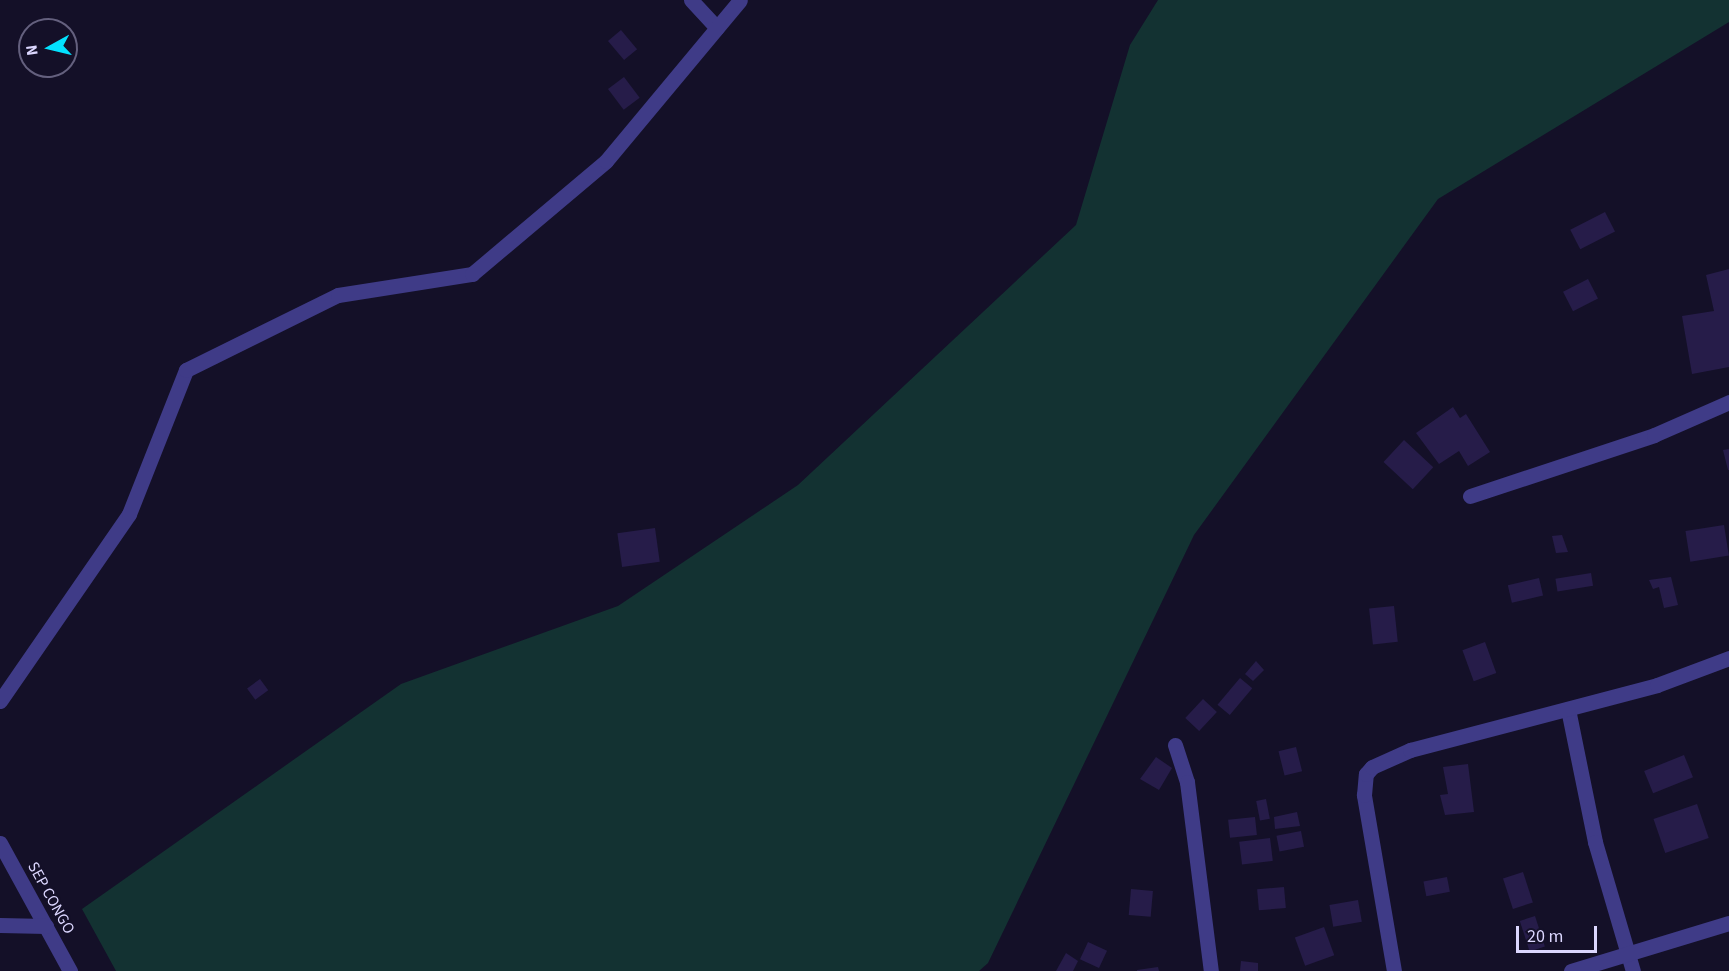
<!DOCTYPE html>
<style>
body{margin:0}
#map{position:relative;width:1729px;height:971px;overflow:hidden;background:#141028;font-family:"Source Sans 3",sans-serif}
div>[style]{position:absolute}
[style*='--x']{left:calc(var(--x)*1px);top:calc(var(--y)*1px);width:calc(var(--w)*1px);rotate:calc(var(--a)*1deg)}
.green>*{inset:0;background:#133232}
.building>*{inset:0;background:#261c49;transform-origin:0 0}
.minor>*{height:15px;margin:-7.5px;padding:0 7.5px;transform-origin:7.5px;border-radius:7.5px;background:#3f3b87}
span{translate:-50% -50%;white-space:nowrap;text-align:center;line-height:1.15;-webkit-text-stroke:4.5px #141028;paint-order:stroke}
.street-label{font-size:16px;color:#dcd7ff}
.north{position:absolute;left:18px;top:18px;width:60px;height:60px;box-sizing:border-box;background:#141028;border:2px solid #64607e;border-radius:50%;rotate:262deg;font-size:16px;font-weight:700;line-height:24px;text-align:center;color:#dcd7ff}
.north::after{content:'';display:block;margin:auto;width:21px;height:27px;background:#03e2ff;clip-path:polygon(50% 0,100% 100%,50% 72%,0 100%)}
.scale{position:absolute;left:1516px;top:926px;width:81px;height:27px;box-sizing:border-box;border:3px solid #dcd7ff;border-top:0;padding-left:8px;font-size:18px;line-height:21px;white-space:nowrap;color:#dcd7ff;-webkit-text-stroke:4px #141028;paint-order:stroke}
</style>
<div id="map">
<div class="green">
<div style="clip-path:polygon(1158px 0,1729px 0,1729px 22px,1438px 199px,1194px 535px,988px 963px,979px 971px,116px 971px,82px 909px,401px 684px,618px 606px,798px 485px,1076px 225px,1130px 45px)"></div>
</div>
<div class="building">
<div style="left:621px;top:30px;width:25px;height:17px;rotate:50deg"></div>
<div style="left:624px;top:77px;width:26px;height:20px;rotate:53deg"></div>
<div style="left:1605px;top:212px;width:22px;height:39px;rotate:63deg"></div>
<div style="clip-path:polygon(1729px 269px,1729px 367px,1692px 374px,1682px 316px,1714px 311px,1706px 275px)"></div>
<div style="left:1588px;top:279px;width:22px;height:28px;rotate:63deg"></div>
<div style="clip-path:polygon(1453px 407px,1460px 418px,1466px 414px,1490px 452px,1468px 466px,1459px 451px,1439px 464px,1416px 433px)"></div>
<div style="left:1404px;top:440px;width:40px;height:30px;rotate:43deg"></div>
<div style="clip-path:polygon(1729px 449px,1729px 470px,1728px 470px,1723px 450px)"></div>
<div style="left:1724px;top:525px;width:31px;height:39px;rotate:81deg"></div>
<div style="left:655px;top:528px;width:34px;height:38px;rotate:82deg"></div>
<div style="clip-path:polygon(1562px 535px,1568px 552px,1556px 553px,1552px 536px)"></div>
<div style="left:1591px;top:573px;width:13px;height:36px;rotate:81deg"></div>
<div style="clip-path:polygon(1671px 577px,1678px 605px,1664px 608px,1659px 587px,1653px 589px,1649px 580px)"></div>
<div style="left:1539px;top:578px;width:18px;height:32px;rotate:77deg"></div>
<div style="left:1394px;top:606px;width:36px;height:25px;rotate:84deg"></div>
<div style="left:1485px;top:642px;width:33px;height:24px;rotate:70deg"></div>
<div style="clip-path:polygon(1256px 661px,1264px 670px,1253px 681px,1245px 674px)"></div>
<div style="left:1240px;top:678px;width:16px;height:35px;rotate:40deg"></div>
<div style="left:260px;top:679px;width:14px;height:16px;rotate:54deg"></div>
<div style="left:1203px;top:699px;width:19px;height:26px;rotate:43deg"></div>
<div style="left:1296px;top:747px;width:25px;height:18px;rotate:76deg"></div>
<div style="left:1684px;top:755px;width:24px;height:43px;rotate:68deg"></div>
<div style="clip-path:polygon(1156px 757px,1172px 768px,1159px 790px,1140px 779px)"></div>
<div style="clip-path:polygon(1468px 764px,1474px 812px,1445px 815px,1440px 795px,1448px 794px,1443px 767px)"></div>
<div style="left:1266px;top:799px;width:20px;height:10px;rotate:79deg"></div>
<div style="left:1697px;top:804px;width:36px;height:46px;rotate:71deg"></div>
<div style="clip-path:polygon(1297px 812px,1300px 826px,1275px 829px,1274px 817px)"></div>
<div style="left:1255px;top:817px;width:18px;height:27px;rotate:84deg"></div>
<div style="left:1301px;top:831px;width:16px;height:25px;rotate:79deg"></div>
<div style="left:1270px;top:838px;width:23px;height:31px;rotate:83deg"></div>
<div style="left:1523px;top:872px;width:32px;height:21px;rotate:72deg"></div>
<div style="left:1447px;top:877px;width:15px;height:24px;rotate:79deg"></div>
<div style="left:1284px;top:887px;width:21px;height:27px;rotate:85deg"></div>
<div style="left:1131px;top:889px;width:22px;height:26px;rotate:5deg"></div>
<div style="left:1358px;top:900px;width:22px;height:29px;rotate:80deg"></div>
<div style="left:1535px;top:916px;width:32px;height:16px;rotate:72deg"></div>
<div style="left:1324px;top:927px;width:30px;height:31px;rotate:70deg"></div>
<div style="left:1088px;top:942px;width:21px;height:19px;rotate:25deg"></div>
<div style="clip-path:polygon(1066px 953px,1078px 961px,1073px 971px,1056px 971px)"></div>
<div style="clip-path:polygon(1241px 961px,1258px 963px,1258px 971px,1240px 971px)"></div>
<div style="clip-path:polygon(1158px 967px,1159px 971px,1137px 971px,1137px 970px)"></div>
</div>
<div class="minor">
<div style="--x:691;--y:0;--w:38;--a:47"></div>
<div style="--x:1470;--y:496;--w:194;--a:-18.3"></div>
<div style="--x:1654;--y:435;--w:82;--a:-23.7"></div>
<div style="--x:0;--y:701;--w:227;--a:-55.4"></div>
<div style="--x:129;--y:514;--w:155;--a:-68.4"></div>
<div style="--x:186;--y:370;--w:169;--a:-26.3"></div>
<div style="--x:338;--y:295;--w:136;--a:-8.9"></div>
<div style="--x:472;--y:274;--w:175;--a:-40.1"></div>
<div style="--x:606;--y:161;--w:209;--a:-50.2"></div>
<div style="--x:1568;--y:709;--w:136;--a:78.5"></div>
<div style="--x:1595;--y:842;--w:134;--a:73.6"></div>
<div style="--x:1175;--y:745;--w:39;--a:72"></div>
<div style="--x:1187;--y:782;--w:191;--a:82.8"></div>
<div style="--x:0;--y:843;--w:146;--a:61.3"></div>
<div style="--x:0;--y:925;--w:46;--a:1.2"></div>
<div style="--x:1394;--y:971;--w:179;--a:-99.7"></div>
<div style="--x:1364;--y:795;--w:21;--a:-85"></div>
<div style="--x:1366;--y:774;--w:9;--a:-49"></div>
<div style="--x:1372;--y:767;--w:42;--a:-24.1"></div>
<div style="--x:1410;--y:750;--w:255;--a:-14.7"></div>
<div style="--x:1657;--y:685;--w:77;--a:-20.6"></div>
<div style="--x:1571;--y:971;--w:165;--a:-16.9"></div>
</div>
<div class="street-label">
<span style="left:51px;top:898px;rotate:61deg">SEP CONGO</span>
</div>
<div class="north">N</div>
<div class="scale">20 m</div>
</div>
